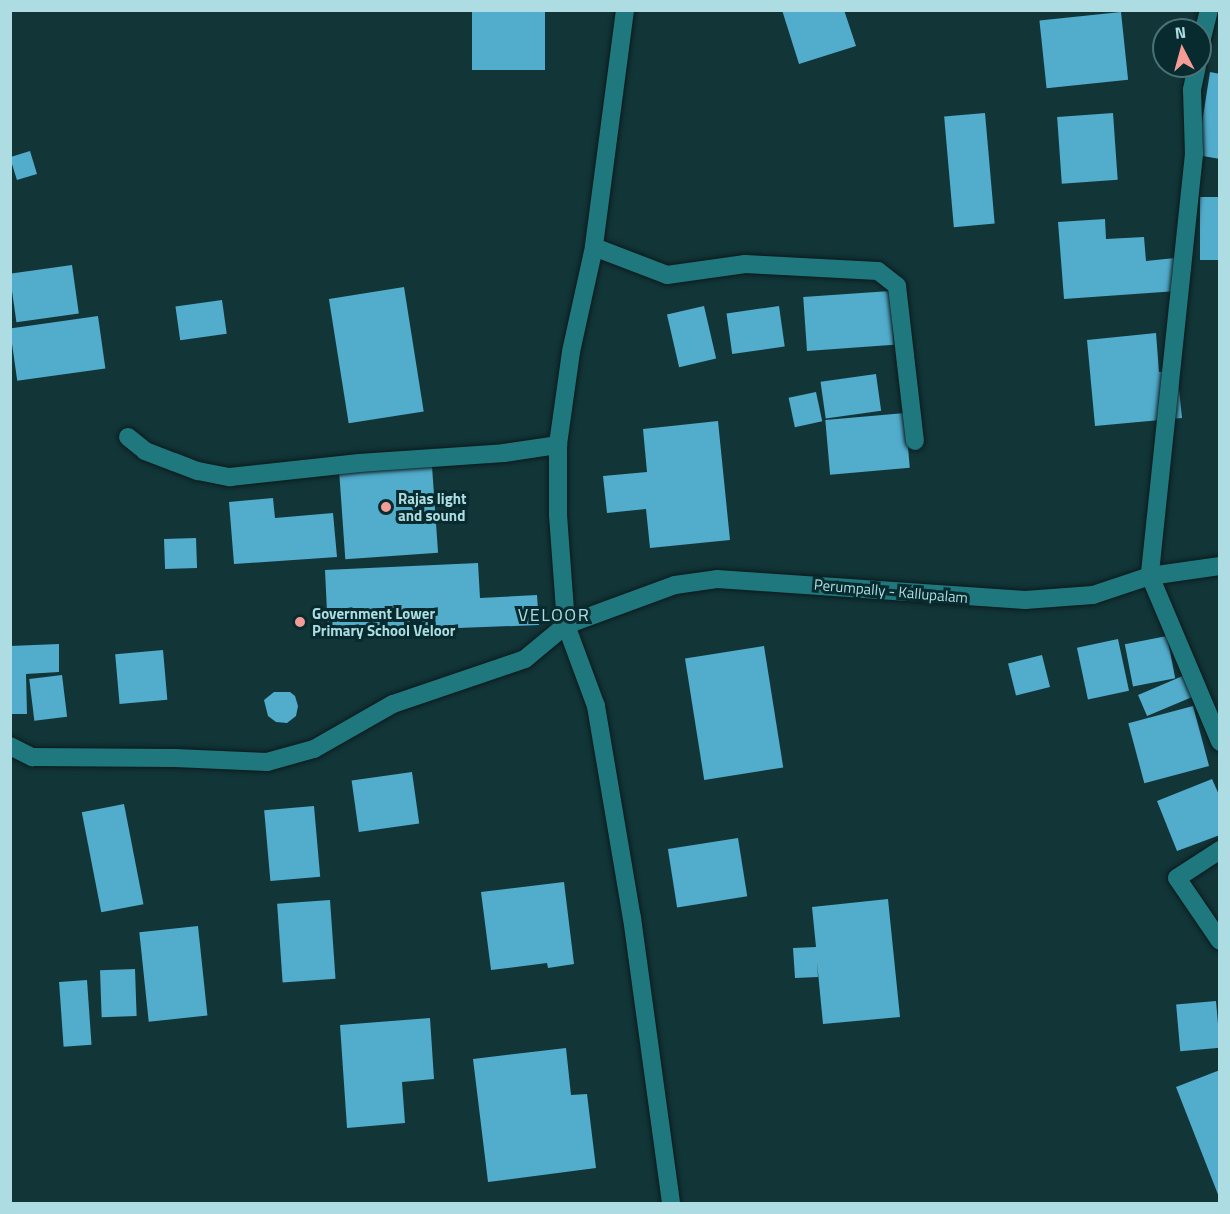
<!DOCTYPE html>
<style>
body{margin:0}
#map{position:relative;width:1230px;height:1214px;overflow:hidden;background:#123538;font-family:"Titillium Web",sans-serif}
div>[style]{position:absolute}
[style*='--x']{left:calc(var(--x)*1px);top:calc(var(--y)*1px);width:calc(var(--w)*1px);rotate:calc(var(--a)*1deg)}
.building>*{inset:0;background:#52accc;transform-origin:0 0}
.roads{filter:drop-shadow(0 0 2px #0b1a1b) drop-shadow(0 0 2px #0b1a1b)}
.minor>*{height:18px;margin:-9px;padding:0 9px;transform-origin:9px;border-radius:9px;background:#20787f}
.dots>*{width:16px;height:16px;translate:-50% -50%;box-sizing:border-box;border:3px solid #072b2e;border-radius:50%}
span{translate:-50% -50%;white-space:nowrap;text-align:center;line-height:1.15;-webkit-text-stroke:6px #072b2e;paint-order:stroke}
.poi-label{font-size:15px;color:#addde2;font-weight:700}
.left{translate:0 -50%;text-align:left}
.street-label{font-size:15px;color:#addde2}
.quarter-label{font-size:18px;color:#addde2;letter-spacing:1.5px}
.frame{position:absolute;inset:0;border:12px solid #addde2;pointer-events:none}
.north{position:absolute;left:1152px;top:18px;width:60px;height:60px;box-sizing:border-box;background:#072b2e;border:2px solid #497276;border-radius:50%;rotate:354deg;font-size:16px;font-weight:700;line-height:24px;text-align:center;color:#addde2}
.north::after{content:'';display:block;margin:auto;width:21px;height:27px;background:#f59c96;clip-path:polygon(50% 0,100% 100%,50% 72%,0 100%)}
</style>
<div id="map">
<div class="building">
<div style="left:472px;top:10px;width:73px;height:60px"></div>
<div style="clip-path:polygon(782px 10px,844px 10px,856px 46px,799px 64px)"></div>
<div style="left:1121px;top:12px;width:68px;height:82px;rotate:84deg"></div>
<div style="clip-path:polygon(1210px 72px,1220px 74px,1220px 159px,1197px 155px)"></div>
<div style="left:985px;top:113px;width:111px;height:41px;rotate:85deg"></div>
<div style="left:1113px;top:113px;width:67px;height:56px;rotate:86deg"></div>
<div style="left:30px;top:151px;width:24px;height:21px;rotate:73deg"></div>
<div style="left:1200px;top:197px;width:20px;height:63px"></div>
<div style="clip-path:polygon(1105px 219px,1106px 239px,1144px 237px,1146px 261px,1175px 258px,1177px 291px,1064px 299px,1058px 222px)"></div>
<div style="left:72px;top:265px;width:49px;height:63px;rotate:82deg"></div>
<div style="left:404px;top:287px;width:126px;height:76px;rotate:81deg"></div>
<div style="left:890px;top:291px;width:54px;height:87px;rotate:86deg"></div>
<div style="left:222px;top:300px;width:34px;height:47px;rotate:82deg"></div>
<div style="left:704px;top:306px;width:54px;height:38px;rotate:77deg"></div>
<div style="left:779px;top:306px;width:41px;height:53px;rotate:82deg"></div>
<div style="left:98px;top:316px;width:53px;height:89px;rotate:82deg"></div>
<div style="clip-path:polygon(1156px 333px,1159px 372px,1177px 370px,1182px 418px,1095px 426px,1087px 340px)"></div>
<div style="left:876px;top:374px;width:37px;height:56px;rotate:82deg"></div>
<div style="left:816px;top:392px;width:30px;height:28px;rotate:78deg"></div>
<div style="left:905px;top:413px;width:55px;height:80px;rotate:85deg"></div>
<div style="clip-path:polygon(718px 421px,730px 540px,650px 548px,646px 509px,607px 513px,603px 476px,647px 472px,643px 429px)"></div>
<div style="left:432px;top:466px;width:87px;height:93px;rotate:86deg"></div>
<div style="clip-path:polygon(273px 498px,275px 518px,333px 513px,337px 557px,234px 564px,229px 502px)"></div>
<div style="left:196px;top:538px;width:30px;height:32px;rotate:88deg"></div>
<div style="clip-path:polygon(478px 563px,480px 598px,537px 595px,539px 625px,328px 633px,325px 570px)"></div>
<div style="left:1167px;top:636px;width:43px;height:43px;rotate:79deg"></div>
<div style="left:1118px;top:639px;width:53px;height:42px;rotate:78deg"></div>
<div style="clip-path:polygon(59px 644px,59px 672px,26px 674px,27px 714px,11px 714px,10px 646px)"></div>
<div style="left:764px;top:646px;width:123px;height:80px;rotate:81deg"></div>
<div style="left:163px;top:650px;width:50px;height:48px;rotate:85deg"></div>
<div style="left:1042px;top:655px;width:33px;height:35px;rotate:76deg"></div>
<div style="left:62px;top:675px;width:42px;height:33px;rotate:83deg"></div>
<div style="left:1185px;top:675px;width:23px;height:51px;rotate:67deg"></div>
<div style="clip-path:polygon(274px 692px,290px 692px,295px 696px,298px 706px,296px 716px,287px 723px,276px 722px,268px 716px,264px 700px)"></div>
<div style="left:1193px;top:706px;width:62px;height:67px;rotate:75deg"></div>
<div style="left:412px;top:772px;width:52px;height:61px;rotate:82deg"></div>
<div style="clip-path:polygon(1212px 779px,1220px 797px,1220px 835px,1177px 851px,1157px 801px)"></div>
<div style="left:124px;top:804px;width:102px;height:43px;rotate:79deg"></div>
<div style="left:314px;top:806px;width:71px;height:50px;rotate:85deg"></div>
<div style="left:738px;top:838px;width:59px;height:71px;rotate:81deg"></div>
<div style="clip-path:polygon(564px 882px,574px 964px,548px 968px,547px 963px,491px 970px,481px 892px)"></div>
<div style="clip-path:polygon(888px 899px,900px 1017px,823px 1024px,817px 962px,818px 977px,795px 978px,793px 948px,816px 947px,812px 907px)"></div>
<div style="left:330px;top:900px;width:79px;height:53px;rotate:86deg"></div>
<div style="left:198px;top:926px;width:90px;height:59px;rotate:84deg"></div>
<div style="left:135px;top:969px;width:47px;height:35px;rotate:88deg"></div>
<div style="left:87px;top:980px;width:65px;height:28px;rotate:86deg"></div>
<div style="left:1216px;top:1001px;width:47px;height:40px;rotate:85deg"></div>
<div style="clip-path:polygon(430px 1018px,434px 1079px,402px 1082px,405px 1123px,347px 1128px,340px 1025px)"></div>
<div style="clip-path:polygon(566px 1048px,571px 1095px,587px 1094px,596px 1168px,488px 1182px,473px 1059px)"></div>
<div style="clip-path:polygon(1220px 1070px,1220px 1197px,1219px 1197px,1176px 1087px)"></div>
</div>
<div class="roads">
<div class="minor">
<div style="--x:625;--y:10;--w:239;--a:97.5"></div>
<div style="--x:594;--y:247;--w:107;--a:102.4"></div>
<div style="--x:571;--y:352;--w:94;--a:98"></div>
<div style="--x:558;--y:445;--w:70;--a:90"></div>
<div style="--x:558;--y:515;--w:110;--a:85.8"></div>
<div style="--x:566;--y:625;--w:86;--a:69.7"></div>
<div style="--x:596;--y:706;--w:215;--a:80.4"></div>
<div style="--x:632;--y:918;--w:289;--a:82.2"></div>
<div style="--x:1200;--y:46;--w:37;--a:-76"></div>
<div style="--x:1197;--y:66;--w:25;--a:102"></div>
<div style="--x:1192;--y:90;--w:64;--a:88.2"></div>
<div style="--x:1194;--y:154;--w:424;--a:96"></div>
<div style="--x:1150;--y:576;--w:180;--a:67.1"></div>
<div style="--x:594;--y:247;--w:78;--a:21"></div>
<div style="--x:667;--y:275;--w:79;--a:-8"></div>
<div style="--x:745;--y:264;--w:133;--a:3"></div>
<div style="--x:878;--y:271;--w:24;--a:38"></div>
<div style="--x:897;--y:286;--w:156;--a:83.4"></div>
<div style="--x:128;--y:437;--w:22;--a:39"></div>
<div style="--x:145;--y:451;--w:31;--a:21"></div>
<div style="--x:174;--y:462;--w:26;--a:21"></div>
<div style="--x:198;--y:471;--w:33;--a:11"></div>
<div style="--x:230;--y:477;--w:130;--a:-6.2"></div>
<div style="--x:359;--y:463;--w:145;--a:-3.9"></div>
<div style="--x:504;--y:453;--w:55;--a:-8.4"></div>
<div style="--x:10;--y:746;--w:25;--a:27"></div>
<div style="--x:32;--y:757;--w:143;--a:0.4"></div>
<div style="--x:175;--y:758;--w:92;--a:2.5"></div>
<div style="--x:267;--y:762;--w:49;--a:-15.5"></div>
<div style="--x:314;--y:749;--w:91;--a:-29.7"></div>
<div style="--x:393;--y:704;--w:139;--a:-18.8"></div>
<div style="--x:525;--y:659;--w:53;--a:-39.7"></div>
<div style="--x:566;--y:625;--w:116;--a:-20.2"></div>
<div style="--x:675;--y:585;--w:42;--a:-8.1"></div>
<div style="--x:717;--y:579;--w:309;--a:3.9"></div>
<div style="--x:1025;--y:600;--w:68;--a:-4.2"></div>
<div style="--x:1093;--y:595;--w:60;--a:-18.4"></div>
<div style="--x:1150;--y:576;--w:71;--a:-8.1"></div>
<div style="--x:1220;--y:850;--w:51;--a:146.9"></div>
<div style="--x:1177;--y:878;--w:76;--a:55.7"></div>
</div>
</div>
<div class="dots">
<div style="left:386px;top:507px;background:#f59c96"></div>
<div style="left:300px;top:622px;background:#f59c96"></div>
</div>
<div class="poi-label">
<span class="left" style="left:398px;top:507px">Rajas light<br>and sound</span>
<span class="left" style="left:312px;top:622px">Government Lower<br>Primary School Veloor</span>
</div>
<div class="street-label">
<span style="left:891px;top:591px;rotate:5deg">Perumpally - Kallupalam</span>
</div>
<div class="quarter-label">
<span style="left:554px;top:615px">VELOOR</span>
</div>
<div class="frame"></div>
<div class="north">N</div>
</div>
